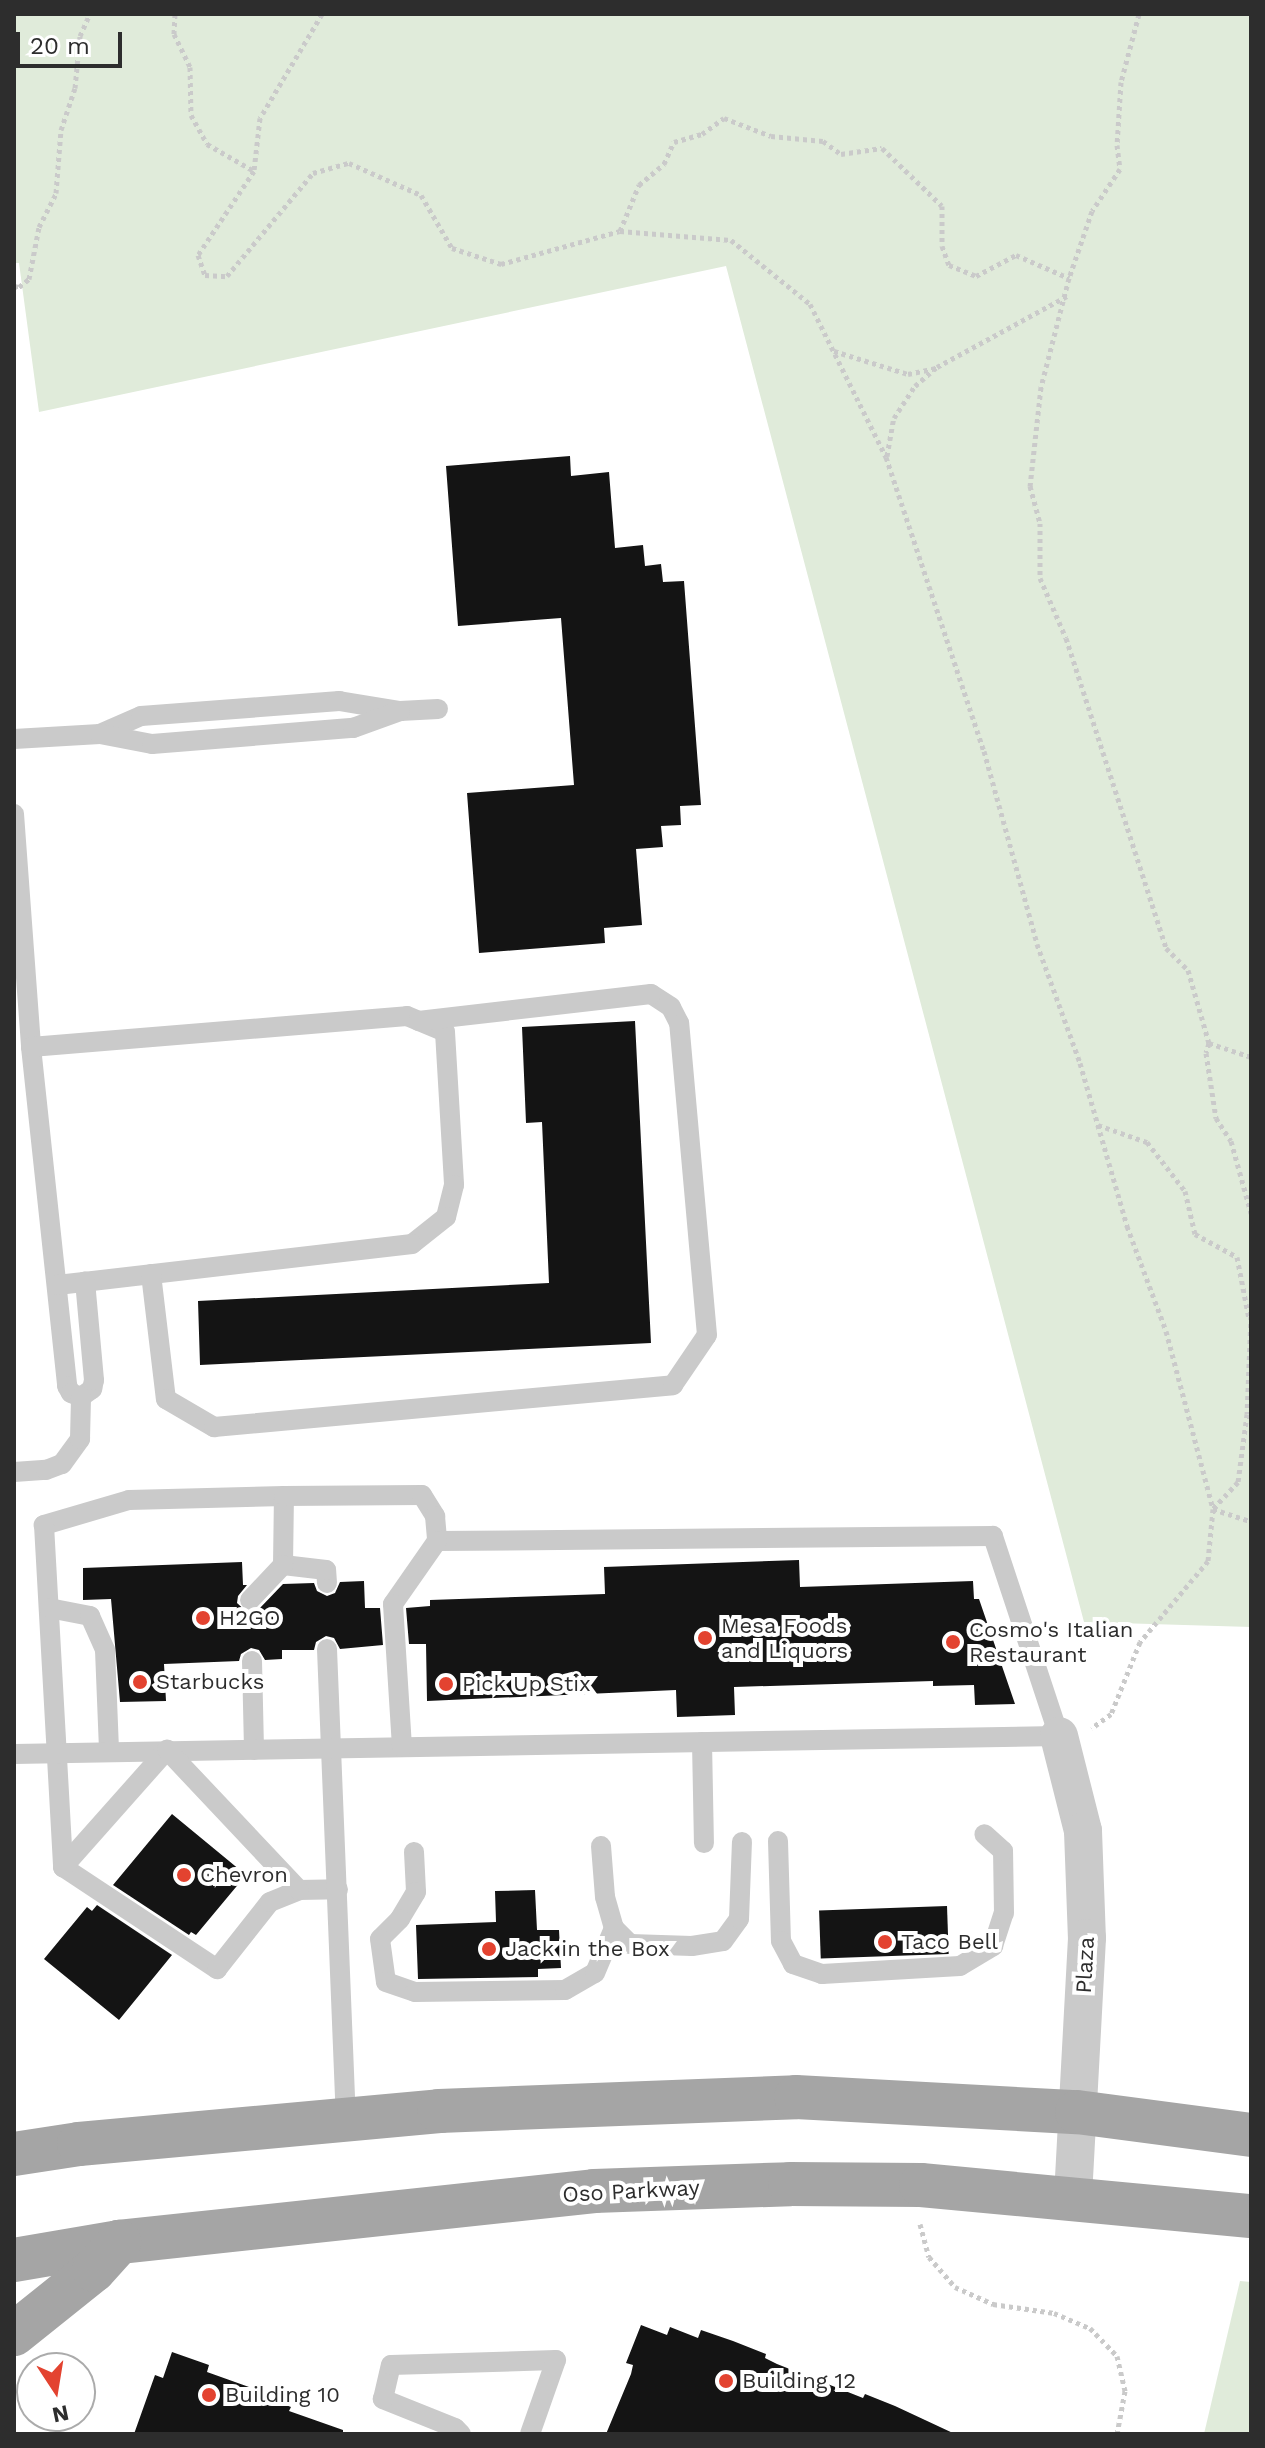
<!DOCTYPE html>
<style>
body{margin:0}
#map{position:relative;width:1265px;height:2448px;overflow:hidden;background:#fff;font-family:"Work Sans",sans-serif}
div>[style]{position:absolute}
[style*='--x']{left:calc(var(--x)*1px);top:calc(var(--y)*1px);width:calc(var(--w)*1px);rotate:calc(var(--a)*1deg)}
.green>*{inset:0;background:#e0ebda}
.building>*{inset:0;background:#141414;transform-origin:0 0}
.path>*{height:5px;margin-top:-2.5px;transform-origin:0;background:repeating-linear-gradient(90deg,#cacaca 0 4px,transparent 0 8px)}
.lane>*{height:20px;margin:-10px;padding:0 10px;transform-origin:10px;border-radius:10px;background:#cacaca}
.street>*{height:38px;margin:-19px;padding:0 19px;transform-origin:19px;border-radius:19px;background:#cacaca}
.primary>*{height:44px;margin:-22px;padding:0 22px;transform-origin:22px;border-radius:22px;background:#a5a5a5}
.dots>*{width:22px;height:22px;translate:-50% -50%;box-sizing:border-box;border:4px solid #fff;border-radius:50%}
span{translate:-50% -50%;white-space:nowrap;text-align:center;line-height:1.15;-webkit-text-stroke:8px #fff;paint-order:stroke}
.poi-label{font-size:22px;color:#2d2d2d}
.left{translate:0 -50%;text-align:left}
.street-label{font-size:22px;color:#2d2d2d}
.frame{position:absolute;inset:0;border:16px solid #2d2d2d;pointer-events:none}
.north{position:absolute;left:16px;top:2352px;width:80px;height:80px;box-sizing:border-box;background:#fff;border:2px solid #ababab;border-radius:50%;rotate:168deg;font-size:22px;font-weight:700;line-height:32px;text-align:center;color:#2d2d2d}
.north::after{content:'';display:block;margin:auto;width:28px;height:36px;background:#e34330;clip-path:polygon(50% 0,100% 100%,50% 72%,0 100%)}
.scale{position:absolute;left:16px;top:32px;width:106px;height:36px;box-sizing:border-box;border:4px solid #2d2d2d;border-top:0;padding-left:10px;font-size:24px;line-height:28px;white-space:nowrap;color:#2d2d2d;-webkit-text-stroke:6px #fff;paint-order:stroke}
</style>
<div id="map">
<div class="green">
<div style="clip-path:polygon(14px 14px,1251px 14px,1251px 1627px,1084px 1622px,726px 266px,39px 412px,19px 263px,14px 263px)"></div>
<div style="clip-path:polygon(1240px 2281px,1251px 2282px,1251px 2434px,1204px 2434px)"></div>
</div>
<div class="building">
<div style="clip-path:polygon(570px 456px,571px 476px,609px 472px,615px 548px,643px 545px,645px 566px,661px 564px,663px 582px,684px 581px,701px 805px,680px 806px,681px 825px,661px 826px,663px 847px,636px 849px,642px 925px,604px 928px,605px 943px,479px 953px,467px 793px,574px 785px,561px 618px,458px 626px,446px 466px)"></div>
<div style="clip-path:polygon(635px 1021px,651px 1343px,200px 1365px,198px 1301px,549px 1283px,542px 1122px,526px 1123px,522px 1027px)"></div>
<div style="clip-path:polygon(799px 1560px,800px 1587px,973px 1581px,974px 1599px,979px 1599px,1015px 1704px,975px 1705px,974px 1685px,933px 1686px,933px 1681px,734px 1687px,735px 1715px,677px 1717px,676px 1690px,427px 1701px,426px 1644px,409px 1644px,406px 1608px,430px 1606px,430px 1600px,605px 1594px,604px 1567px)"></div>
<div style="clip-path:polygon(242px 1562px,243px 1585px,247px 1585px,238px 1596px,237px 1603px,248px 1613px,259px 1609px,283px 1584px,314px 1583px,317px 1591px,327px 1596px,335px 1593px,340px 1582px,364px 1581px,365px 1608px,380px 1608px,383px 1645px,340px 1649px,334px 1638px,326px 1636px,316px 1642px,314px 1650px,282px 1650px,282px 1659px,265px 1660px,259px 1650px,251px 1648px,241px 1654px,239px 1661px,164px 1664px,166px 1701px,120px 1702px,111px 1599px,83px 1600px,83px 1568px)"></div>
<div style="clip-path:polygon(172px 1814px,246px 1875px,196px 1935px,191px 1932px,189px 1935px,113px 1885px)"></div>
<div style="clip-path:polygon(535px 1890px,537px 1930px,559px 1930px,561px 1968px,538px 1969px,538px 1977px,418px 1979px,416px 1925px,496px 1922px,495px 1891px)"></div>
<div style="clip-path:polygon(97px 1905px,172px 1955px,119px 2020px,44px 1959px,87px 1907px,92px 1911px)"></div>
<div style="left:947px;top:1906px;width:48px;height:128px;rotate:88deg"></div>
<div style="clip-path:polygon(641px 2325px,667px 2335px,670px 2327px,698px 2338px,701px 2330px,733px 2341px,766px 2354px,765px 2358px,777px 2364px,863px 2398px,865px 2394px,895px 2406px,955px 2434px,606px 2434px,631px 2374px,633px 2365px,626px 2363px)"></div>
<div style="clip-path:polygon(172px 2352px,209px 2365px,207px 2372px,277px 2397px,276px 2401px,291px 2407px,289px 2411px,343px 2430px,343px 2434px,134px 2434px,155px 2375px,163px 2378px)"></div>
</div>
<div class="path">
<div style="--x:175;--y:14;--w:20;--a:93"></div>
<div style="--x:174;--y:34;--w:37;--a:64"></div>
<div style="--x:190;--y:67;--w:48;--a:88.8"></div>
<div style="--x:191;--y:115;--w:33;--a:61"></div>
<div style="--x:207;--y:144;--w:54;--a:29.9"></div>
<div style="--x:322;--y:14;--w:121;--a:120.8"></div>
<div style="--x:260;--y:118;--w:53;--a:96.5"></div>
<div style="--x:254;--y:171;--w:101;--a:123.7"></div>
<div style="--x:198;--y:255;--w:21;--a:71"></div>
<div style="--x:205;--y:275;--w:22;--a:3"></div>
<div style="--x:227;--y:276;--w:134;--a:-50.1"></div>
<div style="--x:313;--y:173;--w:37;--a:-16"></div>
<div style="--x:349;--y:163;--w:79;--a:24"></div>
<div style="--x:421;--y:195;--w:61;--a:59.7"></div>
<div style="--x:452;--y:248;--w:52;--a:18.1"></div>
<div style="--x:501;--y:264;--w:123;--a:-15.5"></div>
<div style="--x:620;--y:231;--w:111;--a:4.6"></div>
<div style="--x:731;--y:240;--w:102;--a:39"></div>
<div style="--x:810;--y:304;--w:171;--a:63.6"></div>
<div style="--x:886;--y:457;--w:310;--a:71.6"></div>
<div style="--x:984;--y:751;--w:200;--a:74.6"></div>
<div style="--x:1037;--y:944;--w:127;--a:70.1"></div>
<div style="--x:1080;--y:1063;--w:170;--a:73.9"></div>
<div style="--x:1127;--y:1226;--w:112;--a:69.6"></div>
<div style="--x:1166;--y:1331;--w:184;--a:75.2"></div>
<div style="--x:1213;--y:1509;--w:52;--a:95.5"></div>
<div style="--x:1208;--y:1561;--w:106;--a:130"></div>
<div style="--x:1140;--y:1642;--w:78;--a:111.9"></div>
<div style="--x:1111;--y:1714;--w:24;--a:144"></div>
<div style="--x:1139;--y:14;--w:70;--a:104.8"></div>
<div style="--x:1121;--y:82;--w:63;--a:93.6"></div>
<div style="--x:1117;--y:145;--w:24;--a:83"></div>
<div style="--x:1120;--y:169;--w:50;--a:123.7"></div>
<div style="--x:1092;--y:211;--w:71;--a:108.9"></div>
<div style="--x:1069;--y:278;--w:113;--a:104.4"></div>
<div style="--x:1041;--y:387;--w:100;--a:96.3"></div>
<div style="--x:1030;--y:486;--w:38;--a:75"></div>
<div style="--x:1040;--y:523;--w:55;--a:90"></div>
<div style="--x:1040;--y:578;--w:65;--a:66.6"></div>
<div style="--x:1066;--y:638;--w:326;--a:72.1"></div>
<div style="--x:1166;--y:948;--w:31;--a:45"></div>
<div style="--x:1188;--y:970;--w:76;--a:74"></div>
<div style="--x:1209;--y:1043;--w:10;--a:107"></div>
<div style="--x:1206;--y:1053;--w:66;--a:81.3"></div>
<div style="--x:1216;--y:1118;--w:27;--a:57"></div>
<div style="--x:1231;--y:1141;--w:75;--a:74.5"></div>
<div style="--x:620;--y:231;--w:50;--a:-67.6"></div>
<div style="--x:639;--y:185;--w:33;--a:-40"></div>
<div style="--x:664;--y:164;--w:24;--a:-66"></div>
<div style="--x:674;--y:142;--w:29;--a:-16"></div>
<div style="--x:702;--y:134;--w:27;--a:-36"></div>
<div style="--x:724;--y:118;--w:50;--a:21"></div>
<div style="--x:771;--y:136;--w:52;--a:5.5"></div>
<div style="--x:823;--y:141;--w:22;--a:36"></div>
<div style="--x:841;--y:154;--w:41;--a:-8.3"></div>
<div style="--x:882;--y:148;--w:83;--a:44"></div>
<div style="--x:942;--y:206;--w:40;--a:90"></div>
<div style="--x:942;--y:246;--w:20;--a:70"></div>
<div style="--x:949;--y:265;--w:29;--a:22"></div>
<div style="--x:976;--y:276;--w:45;--a:-27.7"></div>
<div style="--x:1016;--y:255;--w:58;--a:23.5"></div>
<div style="--x:14;--y:286;--w:5;--a:11"></div>
<div style="--x:19;--y:287;--w:13;--a:-39"></div>
<div style="--x:29;--y:279;--w:53;--a:-79.1"></div>
<div style="--x:39;--y:227;--w:38;--a:-63"></div>
<div style="--x:56;--y:193;--w:63;--a:-85.5"></div>
<div style="--x:61;--y:130;--w:44;--a:-71.6"></div>
<div style="--x:75;--y:88;--w:52;--a:-84.5"></div>
<div style="--x:80;--y:36;--w:24;--a:-66"></div>
<div style="--x:834;--y:351;--w:77;--a:17.3"></div>
<div style="--x:908;--y:374;--w:29;--a:-12"></div>
<div style="--x:887;--y:456;--w:39;--a:-80"></div>
<div style="--x:894;--y:418;--w:38;--a:-57"></div>
<div style="--x:915;--y:386;--w:29;--a:-41"></div>
<div style="--x:937;--y:367;--w:148;--a:-28.6"></div>
<div style="--x:1209;--y:1043;--w:44;--a:18.4"></div>
<div style="--x:1098;--y:1125;--w:52;--a:19.1"></div>
<div style="--x:1147;--y:1142;--w:62;--a:52.2"></div>
<div style="--x:1185;--y:1191;--w:44;--a:76.9"></div>
<div style="--x:1195;--y:1234;--w:48;--a:28.7"></div>
<div style="--x:1237;--y:1257;--w:63;--a:79"></div>
<div style="--x:1251;--y:1316;--w:98;--a:92.3"></div>
<div style="--x:1247;--y:1414;--w:69;--a:97.5"></div>
<div style="--x:1238;--y:1482;--w:37;--a:133"></div>
<div style="--x:1213;--y:1509;--w:40;--a:18"></div>
<div style="--x:920;--y:2224;--w:34;--a:75"></div>
<div style="--x:929;--y:2257;--w:40;--a:49"></div>
<div style="--x:955;--y:2287;--w:42;--a:24.1"></div>
<div style="--x:993;--y:2304;--w:62;--a:8.4"></div>
<div style="--x:1054;--y:2313;--w:39;--a:23"></div>
<div style="--x:1090;--y:2328;--w:39;--a:46"></div>
<div style="--x:1117;--y:2356;--w:36;--a:77"></div>
<div style="--x:1125;--y:2391;--w:44;--a:100.5"></div>
</div>
<div class="lane">
<div style="--x:100;--y:734;--w:45;--a:-23.7"></div>
<div style="--x:141;--y:716;--w:199;--a:-4.3"></div>
<div style="--x:339;--y:701;--w:62;--a:9.3"></div>
<div style="--x:400;--y:711;--w:38;--a:-3"></div>
<div style="--x:14;--y:739;--w:86;--a:-3.3"></div>
<div style="--x:100;--y:734;--w:53;--a:10.9"></div>
<div style="--x:152;--y:744;--w:202;--a:-4.6"></div>
<div style="--x:353;--y:728;--w:50;--a:-19.9"></div>
<div style="--x:14;--y:814;--w:234;--a:85.8"></div>
<div style="--x:31;--y:1047;--w:341;--a:83.9"></div>
<div style="--x:67;--y:1386;--w:8;--a:60"></div>
<div style="--x:71;--y:1393;--w:11;--a:22"></div>
<div style="--x:31;--y:1047;--w:377;--a:-4.7"></div>
<div style="--x:407;--y:1016;--w:41;--a:22.8"></div>
<div style="--x:445;--y:1032;--w:153;--a:86.6"></div>
<div style="--x:454;--y:1185;--w:33;--a:104"></div>
<div style="--x:446;--y:1217;--w:43;--a:141.5"></div>
<div style="--x:412;--y:1244;--w:357;--a:173.4"></div>
<div style="--x:151;--y:1274;--w:126;--a:83.2"></div>
<div style="--x:166;--y:1399;--w:56;--a:30.3"></div>
<div style="--x:214;--y:1427;--w:461;--a:-5.2"></div>
<div style="--x:673;--y:1385;--w:60;--a:-55.8"></div>
<div style="--x:707;--y:1335;--w:313;--a:-95.1"></div>
<div style="--x:679;--y:1023;--w:18;--a:-117"></div>
<div style="--x:671;--y:1007;--w:24;--a:-147"></div>
<div style="--x:651;--y:994;--w:234;--a:173.4"></div>
<div style="--x:81;--y:1397;--w:14;--a:-36"></div>
<div style="--x:92;--y:1389;--w:9;--a:-77"></div>
<div style="--x:94;--y:1380;--w:99;--a:-95.2"></div>
<div style="--x:14;--y:1472;--w:32;--a:-4"></div>
<div style="--x:46;--y:1470;--w:17;--a:-21"></div>
<div style="--x:62;--y:1464;--w:31;--a:-54"></div>
<div style="--x:80;--y:1439;--w:42;--a:-88.6"></div>
<div style="--x:284;--y:1496;--w:155;--a:178.5"></div>
<div style="--x:129;--y:1500;--w:89;--a:163.6"></div>
<div style="--x:44;--y:1525;--w:343;--a:86.8"></div>
<div style="--x:63;--y:1867;--w:185;--a:33.5"></div>
<div style="--x:217;--y:1969;--w:85;--a:-51.7"></div>
<div style="--x:270;--y:1902;--w:31;--a:-22"></div>
<div style="--x:299;--y:1890;--w:39;--a:-1"></div>
<div style="--x:327;--y:1583;--w:13;--a:-94"></div>
<div style="--x:326;--y:1570;--w:43;--a:-173.4"></div>
<div style="--x:283;--y:1565;--w:69;--a:-89.2"></div>
<div style="--x:284;--y:1496;--w:138;--a:-0.4"></div>
<div style="--x:422;--y:1495;--w:25;--a:58"></div>
<div style="--x:435;--y:1516;--w:25;--a:85"></div>
<div style="--x:250;--y:1600;--w:48;--a:-46.7"></div>
<div style="--x:49;--y:1608;--w:42;--a:11"></div>
<div style="--x:90;--y:1616;--w:37;--a:66"></div>
<div style="--x:105;--y:1650;--w:101;--a:87.7"></div>
<div style="--x:327;--y:1649;--w:469;--a:87.7"></div>
<div style="--x:252;--y:1661;--w:89;--a:88.7"></div>
<div style="--x:702;--y:1742;--w:101;--a:88.9"></div>
<div style="--x:14;--y:1754;--w:1045;--a:-0.99"></div>
<div style="--x:1059;--y:1736;--w:211;--a:-108.3"></div>
<div style="--x:993;--y:1536;--w:556;--a:179.48"></div>
<div style="--x:437;--y:1541;--w:77;--a:124.9"></div>
<div style="--x:393;--y:1604;--w:143;--a:86.4"></div>
<div style="--x:778;--y:1841;--w:100;--a:88.3"></div>
<div style="--x:781;--y:1941;--w:26;--a:62"></div>
<div style="--x:793;--y:1964;--w:31;--a:19"></div>
<div style="--x:822;--y:1974;--w:138;--a:-3.3"></div>
<div style="--x:960;--y:1966;--w:39;--a:-31"></div>
<div style="--x:993;--y:1946;--w:35;--a:-72"></div>
<div style="--x:1004;--y:1913;--w:62;--a:-90.9"></div>
<div style="--x:1003;--y:1851;--w:25;--a:-138"></div>
<div style="--x:601;--y:1846;--w:51;--a:85.5"></div>
<div style="--x:605;--y:1897;--w:32;--a:74"></div>
<div style="--x:614;--y:1928;--w:23;--a:45"></div>
<div style="--x:630;--y:1944;--w:62;--a:1.8"></div>
<div style="--x:692;--y:1946;--w:31;--a:-9"></div>
<div style="--x:723;--y:1941;--w:27;--a:-54"></div>
<div style="--x:739;--y:1919;--w:77;--a:-87.8"></div>
<div style="--x:414;--y:1852;--w:40;--a:87.1"></div>
<div style="--x:416;--y:1892;--w:31;--a:121"></div>
<div style="--x:400;--y:1919;--w:28;--a:135"></div>
<div style="--x:380;--y:1939;--w:43;--a:82.1"></div>
<div style="--x:386;--y:1982;--w:31;--a:19"></div>
<div style="--x:415;--y:1992;--w:150;--a:-0.8"></div>
<div style="--x:565;--y:1990;--w:34;--a:-30"></div>
<div style="--x:595;--y:1973;--w:49;--a:-67.1"></div>
<div style="--x:63;--y:1867;--w:157;--a:-48.4"></div>
<div style="--x:167;--y:1750;--w:192;--a:46.7"></div>
<div style="--x:461;--y:2434;--w:8;--a:-135"></div>
<div style="--x:455;--y:2428;--w:78;--a:-158.1"></div>
<div style="--x:383;--y:2399;--w:35;--a:-77"></div>
<div style="--x:391;--y:2365;--w:165;--a:-1.7"></div>
<div style="--x:556;--y:2360;--w:78;--a:109.4"></div>
</div>
<div class="street">
<div style="--x:1059;--y:1736;--w:98;--a:75.8"></div>
<div style="--x:1083;--y:1831;--w:107;--a:87.9"></div>
<div style="--x:1087;--y:1938;--w:260;--a:93.1"></div>
</div>
<div class="primary">
<div style="--x:14;--y:2154;--w:66;--a:-8.7"></div>
<div style="--x:79;--y:2144;--w:362;--a:-5.2"></div>
<div style="--x:439;--y:2111;--w:357;--a:-2.2"></div>
<div style="--x:796;--y:2097;--w:281;--a:3.1"></div>
<div style="--x:1077;--y:2112;--w:176;--a:7.5"></div>
<div style="--x:14;--y:2260;--w:107;--a:-9.7"></div>
<div style="--x:119;--y:2242;--w:478;--a:-6.1"></div>
<div style="--x:594;--y:2191;--w:196;--a:-2"></div>
<div style="--x:790;--y:2184;--w:131;--a:0.4"></div>
<div style="--x:921;--y:2185;--w:331;--a:5.4"></div>
<div style="--x:14;--y:2334;--w:102;--a:-38.7"></div>
<div style="--x:94;--y:2270;--w:38;--a:-48"></div>
</div>
<div class="dots">
<div style="left:203px;top:1618px;background:#e34330"></div>
<div style="left:705px;top:1638px;background:#e34330"></div>
<div style="left:953px;top:1642px;background:#e34330"></div>
<div style="left:140px;top:1682px;background:#e34330"></div>
<div style="left:446px;top:1684px;background:#e34330"></div>
<div style="left:184px;top:1875px;background:#e34330"></div>
<div style="left:885px;top:1942px;background:#e34330"></div>
<div style="left:489px;top:1949px;background:#e34330"></div>
<div style="left:726px;top:2381px;background:#e34330"></div>
<div style="left:209px;top:2395px;background:#e34330"></div>
</div>
<div class="poi-label">
<span class="left" style="left:219px;top:1618px">H2GO</span>
<span class="left" style="left:721px;top:1638px">Mesa Foods<br>and Liquors</span>
<span class="left" style="left:969px;top:1642px">Cosmo's Italian<br>Restaurant</span>
<span class="left" style="left:156px;top:1682px">Starbucks</span>
<span class="left" style="left:462px;top:1684px">Pick Up Stix</span>
<span class="left" style="left:200px;top:1875px">Chevron</span>
<span class="left" style="left:901px;top:1942px">Taco Bell</span>
<span class="left" style="left:505px;top:1949px">Jack in the Box</span>
<span class="left" style="left:742px;top:2381px">Building 12</span>
<span class="left" style="left:225px;top:2395px">Building 10</span>
</div>
<div class="street-label">
<span style="left:1085px;top:1965px;rotate:-87deg">Plaza</span>
<span style="left:631px;top:2191px;rotate:-3deg">Oso Parkway</span>
</div>
<div class="frame"></div>
<div class="north">N</div>
<div class="scale">20 m</div>
</div>
